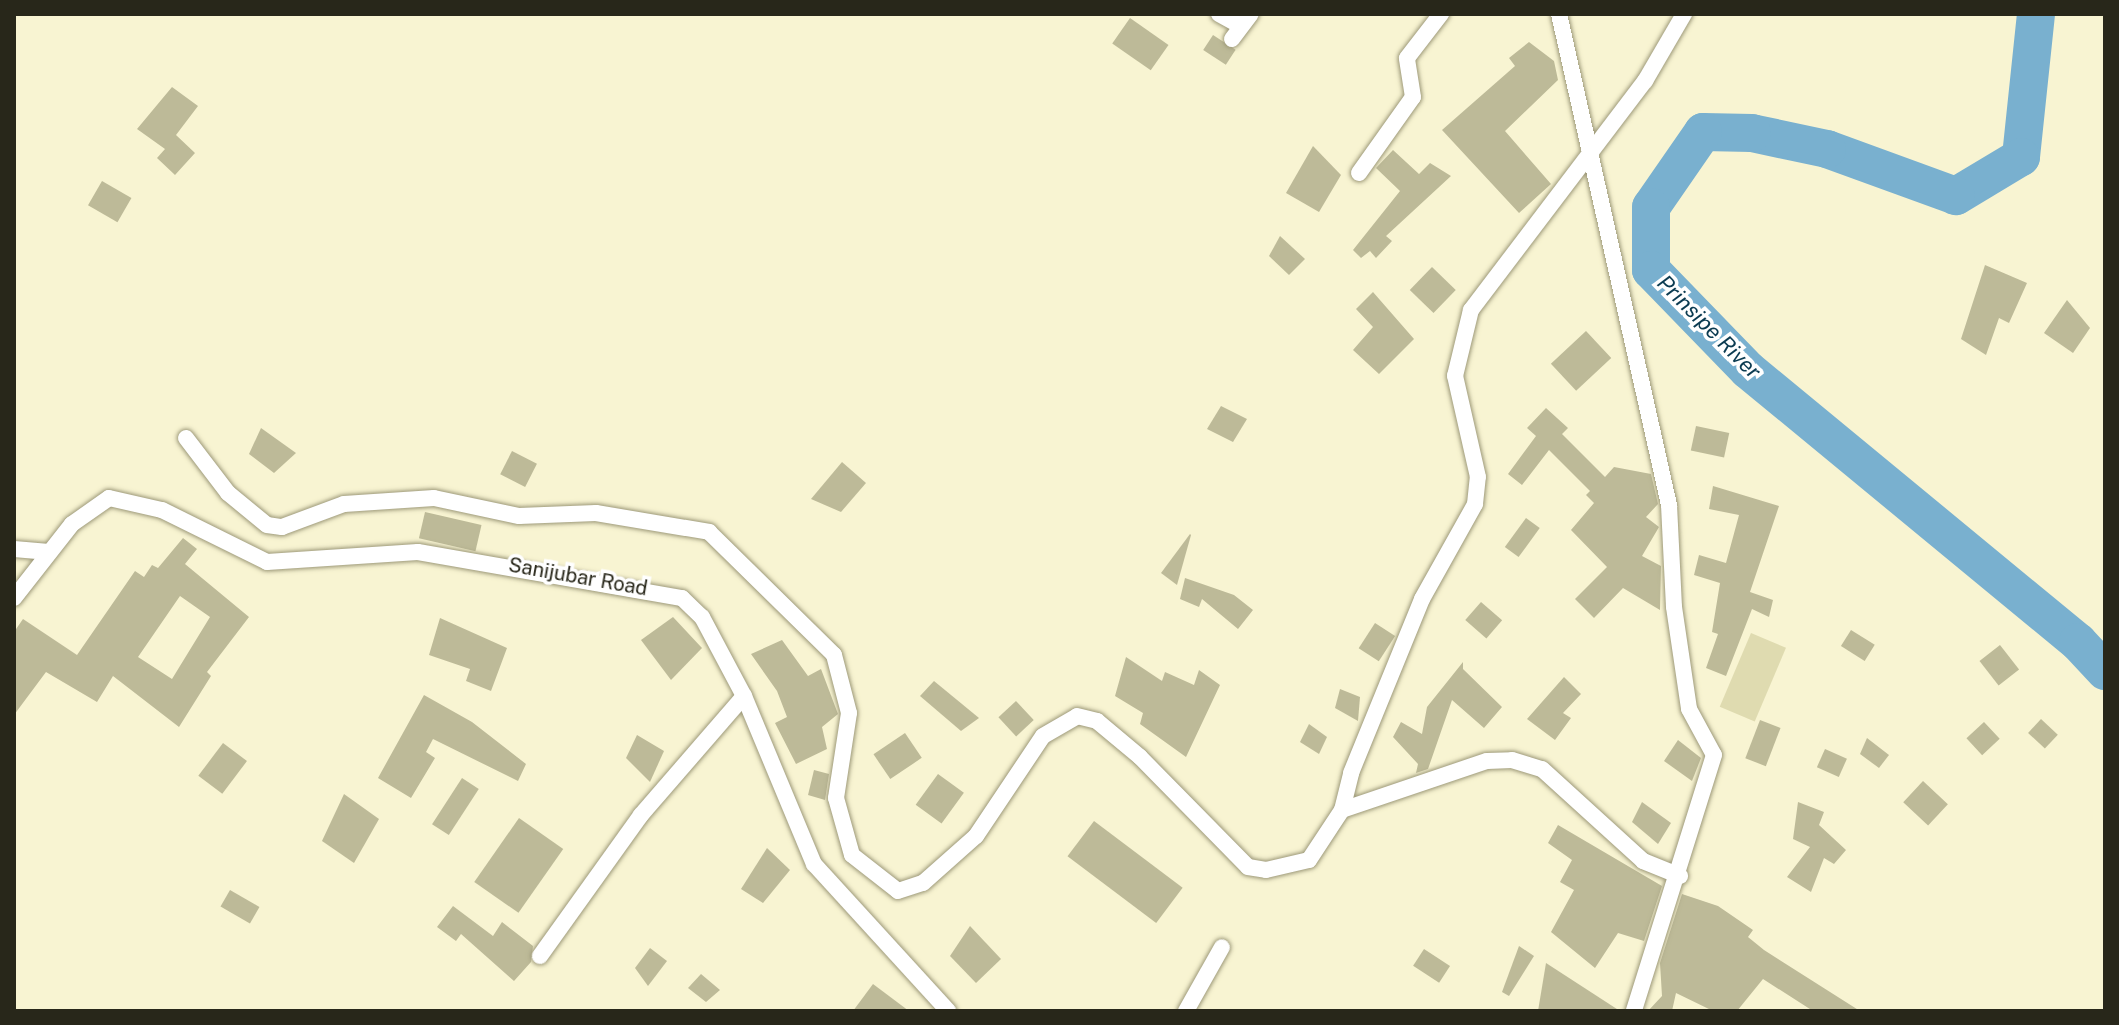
<!DOCTYPE html>
<style>
body{margin:0}
#map{position:relative;width:2119px;height:1025px;overflow:hidden;background:#f8f4d2;font-family:"Public Sans",sans-serif}
div>[style]{position:absolute}
[style*='--x']{left:calc(var(--x)*1px);top:calc(var(--y)*1px);width:calc(var(--w)*1px);rotate:calc(var(--a)*1deg)}
.green>*{inset:0;background:#dfdbb0;transform-origin:0 0}
.river>*{height:38px;margin:-19px;padding:0 19px;transform-origin:19px;border-radius:19px;background:#79b0cf}
.building>*{inset:0;background:#bdba98;transform-origin:0 0}
.roads{filter:drop-shadow(0 0 2px #9d9979) drop-shadow(0 0 2px #9d9979)}
.minor>*{height:16px;margin:-8px;padding:0 8px;transform-origin:8px;border-radius:8px;background:#fff}
span{translate:-50% -50%;white-space:nowrap;text-align:center;line-height:1.15;-webkit-text-stroke:7px #fff;paint-order:stroke}
.street-label{font-size:20px;color:#28271a}
.water-label{font-size:22px;color:#0b3b51;font-style:italic}
.frame{position:absolute;inset:0;border:16px solid #28271a;pointer-events:none}
</style>
<div id="map">
<div class="green">
<div style="left:1751px;top:633px;width:38px;height:80px;rotate:23deg"></div>
</div>
<div class="river">
<div style="--x:2036;--y:14;--w:144;--a:96"></div>
<div style="--x:2021;--y:157;--w:76;--a:149"></div>
<div style="--x:1956;--y:196;--w:137;--a:-160"></div>
<div style="--x:1827;--y:149;--w:77;--a:-168"></div>
<div style="--x:1752;--y:133;--w:49;--a:-178.8"></div>
<div style="--x:1703;--y:132;--w:91;--a:124.7"></div>
<div style="--x:1651;--y:207;--w:63;--a:90"></div>
<div style="--x:1651;--y:270;--w:139;--a:45.9"></div>
<div style="--x:1748;--y:370;--w:428;--a:39.5"></div>
<div style="--x:2078;--y:642;--w:40;--a:47"></div>
</div>
<div class="building">
<div style="left:1130px;top:18px;width:47px;height:31px;rotate:35deg"></div>
<div style="left:1213px;top:35px;width:27px;height:18px;rotate:33deg"></div>
<div style="clip-path:polygon(1529px 42px,1554px 61px,1558px 80px,1505px 131px,1551px 184px,1519px 213px,1442px 130px,1515px 66px,1509px 58px)"></div>
<div style="clip-path:polygon(172px 87px,198px 106px,176px 135px,195px 153px,175px 175px,157px 158px,165px 149px,137px 129px)"></div>
<div style="clip-path:polygon(1313px 146px,1341px 175px,1319px 212px,1286px 193px)"></div>
<div style="clip-path:polygon(1393px 150px,1419px 174px,1430px 163px,1451px 176px,1386px 236px,1392px 241px,1376px 258px,1370px 251px,1361px 258px,1353px 250px,1400px 191px,1376px 168px)"></div>
<div style="left:102px;top:181px;width:34px;height:28px;rotate:30deg"></div>
<div style="clip-path:polygon(1280px 236px,1305px 259px,1289px 275px,1269px 256px)"></div>
<div style="clip-path:polygon(1985px 265px,2027px 283px,2009px 323px,1999px 318px,1986px 355px,1961px 339px)"></div>
<div style="left:1432px;top:267px;width:33px;height:32px;rotate:44deg"></div>
<div style="clip-path:polygon(1373px 292px,1414px 339px,1379px 374px,1353px 350px,1373px 327px,1356px 309px)"></div>
<div style="clip-path:polygon(2067px 300px,2090px 328px,2073px 353px,2044px 333px)"></div>
<div style="left:1586px;top:331px;width:37px;height:48px;rotate:47deg"></div>
<div style="clip-path:polygon(1221px 406px,1247px 419px,1233px 442px,1207px 429px)"></div>
<div style="clip-path:polygon(1546px 408px,1568px 428px,1562px 434px,1605px 477px,1614px 467px,1651px 474px,1658px 504px,1646px 517px,1659px 527px,1642px 556px,1661px 566px,1660px 610px,1623px 588px,1594px 618px,1575px 599px,1607px 567px,1571px 530px,1594px 503px,1586px 495px,1590px 491px,1549px 450px,1522px 485px,1508px 474px,1536px 436px,1527px 428px)"></div>
<div style="left:1696px;top:426px;width:34px;height:25px;rotate:12deg"></div>
<div style="clip-path:polygon(261px 428px,296px 453px,274px 473px,249px 454px)"></div>
<div style="left:512px;top:451px;width:28px;height:26px;rotate:27deg"></div>
<div style="clip-path:polygon(842px 462px,866px 483px,841px 512px,811px 499px)"></div>
<div style="clip-path:polygon(1713px 486px,1779px 506px,1750px 592px,1773px 600px,1769px 617px,1752px 609px,1726px 676px,1706px 668px,1718px 634px,1712px 632px,1720px 583px,1694px 575px,1699px 555px,1726px 563px,1739px 515px,1709px 509px)"></div>
<div style="left:425px;top:512px;width:58px;height:27px;rotate:13deg"></div>
<div style="left:1526px;top:518px;width:17px;height:36px;rotate:36deg"></div>
<div style="clip-path:polygon(1190px 534px,1191px 535px,1177px 585px,1161px 573px)"></div>
<div style="clip-path:polygon(evenodd,183px 538px,197px 549px,185px 564px,249px 617px,207px 672px,211px 676px,179px 727px,113px 676px,97px 702px,46px 672px,14px 715px,14px 632px,23px 619px,77px 655px,135px 571px,144px 577px,152px 565px,158px 568px,183px 538px,180px 596px,210px 617px,172px 679px,138px 657px,180px 596px)"></div>
<div style="clip-path:polygon(1185px 578px,1234px 595px,1253px 610px,1238px 629px,1202px 599px,1199px 607px,1180px 599px)"></div>
<div style="left:1481px;top:602px;width:28px;height:24px;rotate:41deg"></div>
<div style="clip-path:polygon(673px 617px,702px 648px,671px 680px,641px 640px)"></div>
<div style="clip-path:polygon(440px 618px,507px 648px,491px 691px,466px 681px,470px 669px,429px 655px)"></div>
<div style="left:1375px;top:623px;width:24px;height:30px;rotate:33deg"></div>
<div style="left:1851px;top:630px;width:28px;height:19px;rotate:32deg"></div>
<div style="clip-path:polygon(782px 640px,808px 676px,821px 669px,838px 714px,822px 727px,827px 749px,796px 764px,775px 723px,787px 717px,777px 691px,751px 654px)"></div>
<div style="left:2000px;top:645px;width:31px;height:26px;rotate:52deg"></div>
<div style="clip-path:polygon(1126px 657px,1162px 681px,1165px 672px,1194px 685px,1199px 670px,1220px 685px,1186px 757px,1140px 724px,1143px 713px,1115px 696px)"></div>
<div style="clip-path:polygon(1463px 662px,1463px 669px,1502px 707px,1484px 728px,1452px 700px,1428px 769px,1416px 773px,1418px 764px,1393px 737px,1401px 722px,1422px 734px,1427px 707px)"></div>
<div style="clip-path:polygon(1564px 677px,1581px 694px,1563px 713px,1571px 718px,1555px 740px,1527px 719px)"></div>
<div style="clip-path:polygon(934px 681px,979px 718px,961px 731px,920px 696px)"></div>
<div style="clip-path:polygon(1340px 689px,1360px 697px,1358px 721px,1335px 708px)"></div>
<div style="clip-path:polygon(424px 695px,472px 722px,526px 764px,518px 781px,433px 739px,426px 752px,435px 758px,411px 798px,378px 778px)"></div>
<div style="left:1016px;top:701px;width:26px;height:24px;rotate:47deg"></div>
<div style="left:2041px;top:719px;width:23px;height:19px;rotate:43deg"></div>
<div style="left:1760px;top:720px;width:22px;height:41px;rotate:21deg"></div>
<div style="left:1984px;top:722px;width:23px;height:24px;rotate:47deg"></div>
<div style="clip-path:polygon(1309px 724px,1327px 737px,1319px 754px,1300px 742px)"></div>
<div style="left:905px;top:733px;width:30px;height:38px;rotate:56deg"></div>
<div style="clip-path:polygon(637px 735px,664px 751px,650px 782px,626px 758px)"></div>
<div style="clip-path:polygon(1867px 738px,1889px 755px,1879px 768px,1860px 754px)"></div>
<div style="clip-path:polygon(1678px 740px,1701px 758px,1692px 781px,1664px 761px)"></div>
<div style="left:223px;top:743px;width:30px;height:41px;rotate:37deg"></div>
<div style="left:1825px;top:749px;width:24px;height:20px;rotate:24deg"></div>
<div style="clip-path:polygon(814px 770px,829px 774px,825px 800px,808px 795px)"></div>
<div style="left:938px;top:774px;width:32px;height:38px;rotate:36deg"></div>
<div style="left:462px;top:778px;width:20px;height:55px;rotate:33deg"></div>
<div style="left:1923px;top:781px;width:34px;height:29px;rotate:43deg"></div>
<div style="clip-path:polygon(344px 794px,379px 819px,354px 863px,322px 841px)"></div>
<div style="clip-path:polygon(1642px 802px,1671px 823px,1658px 844px,1632px 822px)"></div>
<div style="clip-path:polygon(1798px 802px,1824px 812px,1819px 825px,1846px 850px,1834px 864px,1824px 858px,1811px 892px,1787px 877px,1810px 847px,1793px 839px)"></div>
<div style="left:519px;top:818px;width:54px;height:78px;rotate:35deg"></div>
<div style="left:1094px;top:821px;width:111px;height:44px;rotate:37deg"></div>
<div style="clip-path:polygon(1558px 825px,1662px 886px,1644px 941px,1618px 933px,1595px 968px,1551px 932px,1574px 890px,1560px 882px,1572px 860px,1548px 843px)"></div>
<div style="clip-path:polygon(767px 848px,790px 870px,763px 903px,741px 889px)"></div>
<div style="left:230px;top:890px;width:34px;height:19px;rotate:30deg"></div>
<div style="clip-path:polygon(1682px 894px,1718px 906px,1753px 930px,1748px 937px,1764px 950px,1860px 1011px,1813px 1011px,1763px 979px,1737px 1011px,1713px 1011px,1676px 993px,1672px 1011px,1648px 1011px,1662px 996px,1660px 963px)"></div>
<div style="clip-path:polygon(453px 906px,493px 936px,502px 922px,533px 946px,531px 962px,514px 981px,461px 934px,456px 941px,437px 927px)"></div>
<div style="clip-path:polygon(970px 926px,1001px 959px,976px 983px,950px 956px)"></div>
<div style="clip-path:polygon(1519px 946px,1534px 956px,1509px 996px,1502px 992px)"></div>
<div style="clip-path:polygon(650px 948px,667px 961px,648px 986px,635px 968px)"></div>
<div style="left:1424px;top:949px;width:31px;height:20px;rotate:33deg"></div>
<div style="clip-path:polygon(1546px 963px,1620px 1011px,1538px 1011px)"></div>
<div style="clip-path:polygon(701px 974px,720px 990px,706px 1002px,688px 988px)"></div>
<div style="clip-path:polygon(873px 984px,909px 1011px,853px 1011px)"></div>
</div>
<div class="roads">
<div class="minor">
<div style="--x:1219;--y:14;--w:25;--a:29"></div>
<div style="--x:1559;--y:14;--w:503;--a:77.37"></div>
<div style="--x:1669;--y:505;--w:102;--a:87.2"></div>
<div style="--x:1674;--y:607;--w:103;--a:81.6"></div>
<div style="--x:1689;--y:709;--w:52;--a:61.5"></div>
<div style="--x:1714;--y:755;--w:268;--a:107.4"></div>
<div style="--x:1232;--y:39;--w:31;--a:-53"></div>
<div style="--x:1359;--y:173;--w:93;--a:-54.6"></div>
<div style="--x:1413;--y:97;--w:39;--a:-99"></div>
<div style="--x:1407;--y:58;--w:56;--a:-52.3"></div>
<div style="--x:186;--y:438;--w:69;--a:52.6"></div>
<div style="--x:228;--y:493;--w:50;--a:39.4"></div>
<div style="--x:267;--y:525;--w:15;--a:8"></div>
<div style="--x:282;--y:527;--w:66;--a:-20.4"></div>
<div style="--x:344;--y:504;--w:90;--a:-3.8"></div>
<div style="--x:434;--y:498;--w:87;--a:12"></div>
<div style="--x:519;--y:516;--w:77;--a:-2.2"></div>
<div style="--x:596;--y:513;--w:115;--a:9.5"></div>
<div style="--x:709;--y:532;--w:175;--a:44.5"></div>
<div style="--x:834;--y:655;--w:60;--a:75.5"></div>
<div style="--x:849;--y:713;--w:86;--a:98.7"></div>
<div style="--x:836;--y:798;--w:59;--a:74.3"></div>
<div style="--x:852;--y:855;--w:58;--a:38"></div>
<div style="--x:898;--y:891;--w:26;--a:-18"></div>
<div style="--x:923;--y:883;--w:71;--a:-41.6"></div>
<div style="--x:976;--y:836;--w:120;--a:-56.2"></div>
<div style="--x:1043;--y:736;--w:39;--a:-30"></div>
<div style="--x:1077;--y:716;--w:21;--a:14"></div>
<div style="--x:1097;--y:721;--w:56;--a:39.9"></div>
<div style="--x:1140;--y:757;--w:154;--a:45.5"></div>
<div style="--x:1248;--y:867;--w:18;--a:9"></div>
<div style="--x:1266;--y:870;--w:44;--a:-13.1"></div>
<div style="--x:1309;--y:860;--w:60;--a:-56.6"></div>
<div style="--x:1342;--y:810;--w:38;--a:-76"></div>
<div style="--x:1351;--y:773;--w:188;--a:-67.8"></div>
<div style="--x:1422;--y:599;--w:109;--a:-60.8"></div>
<div style="--x:1475;--y:504;--w:27;--a:-84"></div>
<div style="--x:1478;--y:477;--w:104;--a:-102.8"></div>
<div style="--x:1455;--y:376;--w:68;--a:-76.4"></div>
<div style="--x:1471;--y:310;--w:288;--a:-52.8"></div>
<div style="--x:1645;--y:81;--w:78;--a:-59.8"></div>
<div style="--x:14;--y:549;--w:35;--a:5"></div>
<div style="--x:14;--y:598;--w:94;--a:-51.9"></div>
<div style="--x:72;--y:524;--w:45;--a:-35.1"></div>
<div style="--x:109;--y:498;--w:54;--a:12.8"></div>
<div style="--x:162;--y:510;--w:117;--a:26.3"></div>
<div style="--x:267;--y:562;--w:151;--a:-3.8"></div>
<div style="--x:418;--y:552;--w:268;--a:9.9"></div>
<div style="--x:682;--y:598;--w:28;--a:44"></div>
<div style="--x:702;--y:617;--w:89;--a:62"></div>
<div style="--x:744;--y:696;--w:182;--a:67.4"></div>
<div style="--x:814;--y:864;--w:199;--a:47.6"></div>
<div style="--x:1342;--y:810;--w:153;--a:-18.7"></div>
<div style="--x:1487;--y:761;--w:25;--a:-2"></div>
<div style="--x:1512;--y:760;--w:31;--a:17"></div>
<div style="--x:1542;--y:769;--w:137;--a:42.3"></div>
<div style="--x:1643;--y:861;--w:40;--a:22"></div>
<div style="--x:540;--y:956;--w:173;--a:-54.4"></div>
<div style="--x:641;--y:815;--w:157;--a:-49.1"></div>
<div style="--x:1186;--y:1011;--w:73;--a:-60.6"></div>
</div>
</div>
<div class="street-label">
<span style="left:578px;top:577px;rotate:10deg">Sanijubar Road</span>
</div>
<div class="water-label">
<span style="left:1709px;top:327px;rotate:45deg">Prinsipe River</span>
</div>
<div class="frame"></div>
</div>
